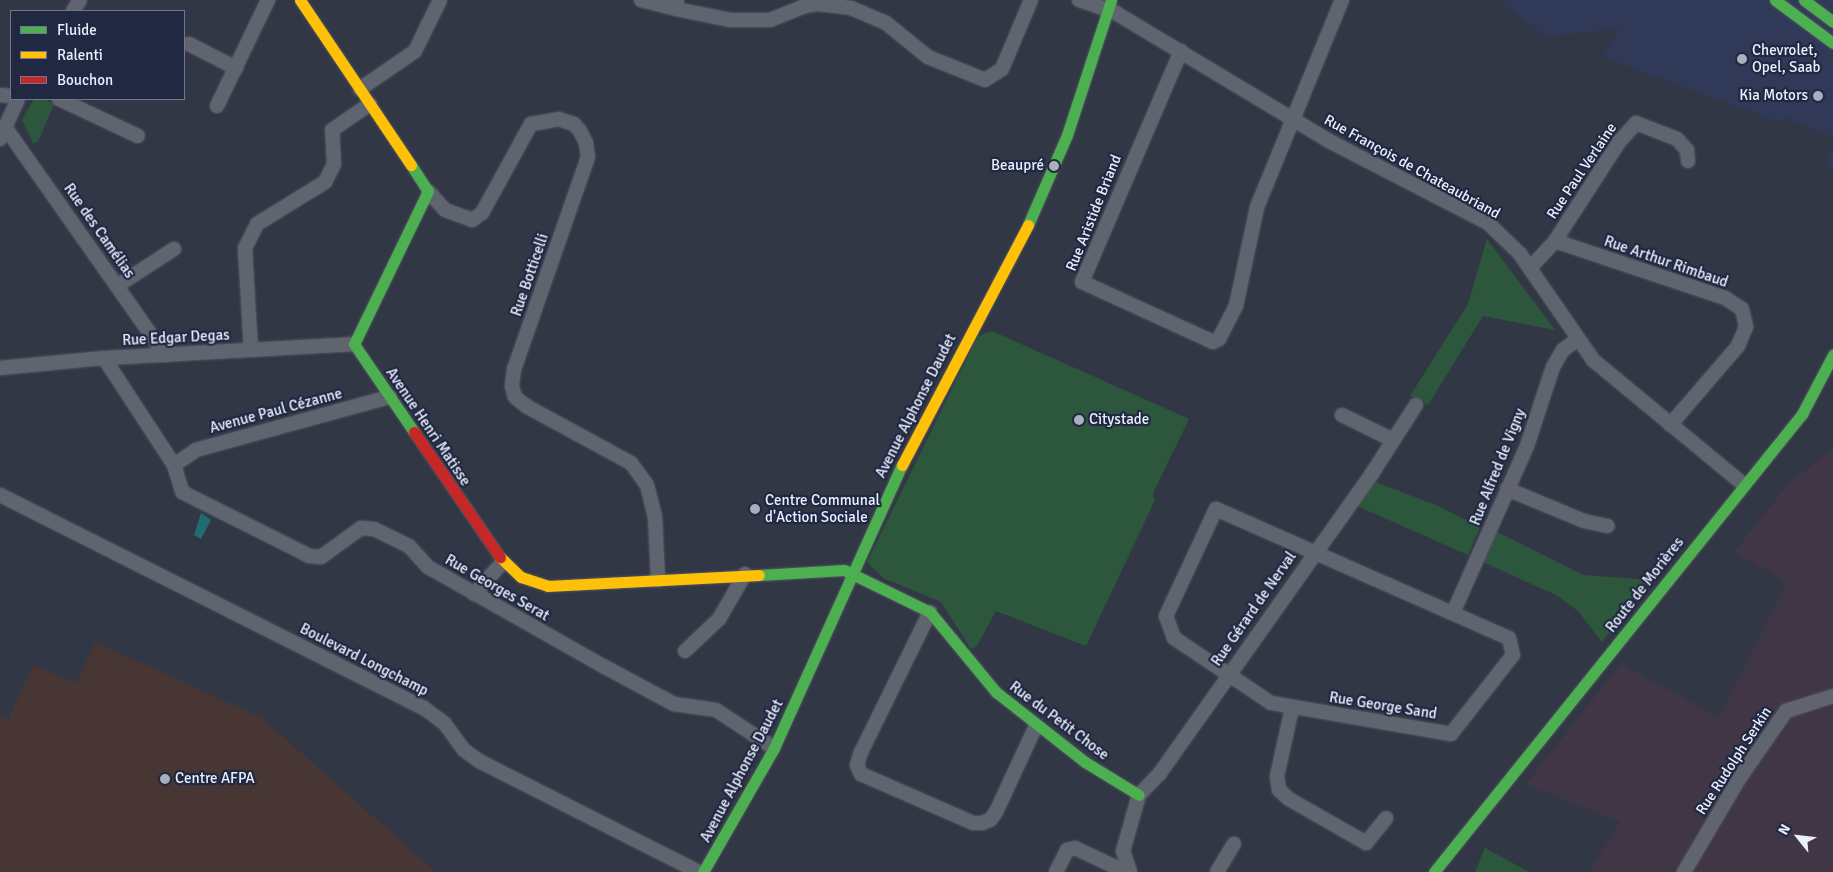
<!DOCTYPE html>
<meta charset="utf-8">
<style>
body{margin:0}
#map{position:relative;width:1833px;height:872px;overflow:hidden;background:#323745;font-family:Signika,sans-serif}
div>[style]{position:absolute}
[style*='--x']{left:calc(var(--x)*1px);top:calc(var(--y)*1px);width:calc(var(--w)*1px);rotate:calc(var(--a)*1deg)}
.built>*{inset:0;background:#303a58}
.industrial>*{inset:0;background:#413645}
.education>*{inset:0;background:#473634}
.green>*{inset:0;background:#2d573c}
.water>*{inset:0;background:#216c72}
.roads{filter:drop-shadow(0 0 1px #515561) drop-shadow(0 0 1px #515561)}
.street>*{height:14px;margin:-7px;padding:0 7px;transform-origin:7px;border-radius:7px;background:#60646f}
.fast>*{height:11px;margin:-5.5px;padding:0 5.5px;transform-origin:5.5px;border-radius:5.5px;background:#4caf50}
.slow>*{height:11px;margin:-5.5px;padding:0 5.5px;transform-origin:5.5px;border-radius:5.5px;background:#ffc107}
.jam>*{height:11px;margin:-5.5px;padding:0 5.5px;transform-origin:5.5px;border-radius:5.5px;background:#c62828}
.dots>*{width:14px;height:14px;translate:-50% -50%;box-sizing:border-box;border:2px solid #202842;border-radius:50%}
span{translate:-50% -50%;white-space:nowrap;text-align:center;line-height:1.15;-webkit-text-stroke:4.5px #202842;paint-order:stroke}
.poi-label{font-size:15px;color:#eaeffd}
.left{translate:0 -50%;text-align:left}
.right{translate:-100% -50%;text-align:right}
.street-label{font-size:15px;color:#eaeffd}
.legend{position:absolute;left:10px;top:10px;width:175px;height:90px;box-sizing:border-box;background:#202842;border:1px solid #71788d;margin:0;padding:6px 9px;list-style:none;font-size:15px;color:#eaeffd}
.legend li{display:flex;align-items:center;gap:10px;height:25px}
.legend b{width:25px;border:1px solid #71788d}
.north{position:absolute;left:1773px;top:812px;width:50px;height:50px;-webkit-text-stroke:4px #202842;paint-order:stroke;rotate:299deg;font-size:14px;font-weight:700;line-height:20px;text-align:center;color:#eaeffd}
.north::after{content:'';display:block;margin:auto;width:18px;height:22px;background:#eaeffd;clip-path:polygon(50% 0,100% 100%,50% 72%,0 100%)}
</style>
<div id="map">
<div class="built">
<div style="clip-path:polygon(1498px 0,1833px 0,1833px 137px,1784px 117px,1782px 123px,1603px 57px,1620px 29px,1546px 36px)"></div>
<div style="clip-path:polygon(1833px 146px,1833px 171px,1825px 167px)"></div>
</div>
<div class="industrial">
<div style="clip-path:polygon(1833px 450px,1833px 872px,1589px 872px,1620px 822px,1526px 784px,1621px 664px,1719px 717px,1787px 582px,1734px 552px,1792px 480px)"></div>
</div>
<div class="education">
<div style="clip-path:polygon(95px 642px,262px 718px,436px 872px,0 872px,0 716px,8px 720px,33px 665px,76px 684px)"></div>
</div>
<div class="green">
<div style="clip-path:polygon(34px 99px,45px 99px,54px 104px,38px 142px,33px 143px,22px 120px)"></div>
<div style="clip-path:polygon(1487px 239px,1555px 330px,1483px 316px,1428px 405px,1410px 396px,1468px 304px)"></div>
<div style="clip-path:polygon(992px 331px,1189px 419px,1153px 493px,1155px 500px,1086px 646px,996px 611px,977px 646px,971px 649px,941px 602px,883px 578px,867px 562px,978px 336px)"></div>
<div style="clip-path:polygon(1376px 482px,1438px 506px,1480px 527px,1468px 555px,1357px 506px)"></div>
<div style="clip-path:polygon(1497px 532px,1583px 575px,1651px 580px,1602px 642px,1578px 611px,1556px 595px,1483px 562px)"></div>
<div style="clip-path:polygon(1485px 848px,1529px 872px,1475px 872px)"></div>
</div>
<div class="water">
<div style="clip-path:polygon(201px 513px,211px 520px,201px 539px,194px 535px)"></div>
</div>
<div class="roads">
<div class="street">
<div style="--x:641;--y:0;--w:36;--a:14"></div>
<div style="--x:677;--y:0;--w:9;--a:96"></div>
<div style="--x:676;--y:9;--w:55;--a:11.5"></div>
<div style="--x:730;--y:20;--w:40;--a:0"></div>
<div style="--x:770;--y:20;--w:37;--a:-22"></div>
<div style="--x:804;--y:6;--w:15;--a:-8"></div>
<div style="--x:819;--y:4;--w:32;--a:7"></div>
<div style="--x:851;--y:8;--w:38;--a:23"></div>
<div style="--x:886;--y:23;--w:54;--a:39"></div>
<div style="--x:928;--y:57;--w:61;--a:22"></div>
<div style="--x:985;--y:80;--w:20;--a:-33"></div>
<div style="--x:1002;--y:69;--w:75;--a:-67.2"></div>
<div style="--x:1079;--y:0;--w:39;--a:19"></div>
<div style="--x:1116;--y:13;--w:249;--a:31"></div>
<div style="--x:1329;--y:141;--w:179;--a:27.3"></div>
<div style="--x:1488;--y:223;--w:45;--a:44.1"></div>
<div style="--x:1520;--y:254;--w:129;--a:55.4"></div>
<div style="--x:1593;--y:360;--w:196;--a:39.6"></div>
<div style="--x:73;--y:11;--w:13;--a:-58"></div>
<div style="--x:189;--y:44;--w:53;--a:27.1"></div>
<div style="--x:1181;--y:51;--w:251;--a:113.2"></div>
<div style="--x:1082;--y:282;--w:144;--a:24.6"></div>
<div style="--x:1213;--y:342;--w:7;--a:-27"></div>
<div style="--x:1219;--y:339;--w:37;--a:-63"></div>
<div style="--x:1236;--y:306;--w:101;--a:-78"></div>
<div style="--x:1257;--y:207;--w:224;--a:-67.7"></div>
<div style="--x:360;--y:89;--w:67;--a:-34.6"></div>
<div style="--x:415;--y:51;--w:57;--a:-63.9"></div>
<div style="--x:0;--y:95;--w:11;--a:5"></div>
<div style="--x:59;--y:99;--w:87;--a:25.1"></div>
<div style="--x:217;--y:106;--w:118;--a:-64.3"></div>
<div style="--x:5;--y:127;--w:279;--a:54.9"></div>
<div style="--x:0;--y:139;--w:44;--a:-65.8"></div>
<div style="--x:428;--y:191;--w:25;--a:48"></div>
<div style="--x:445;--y:210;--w:29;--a:20"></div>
<div style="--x:472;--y:220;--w:12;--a:-35"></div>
<div style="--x:482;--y:213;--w:102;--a:-61.2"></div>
<div style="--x:531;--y:124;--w:27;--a:-10"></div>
<div style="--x:558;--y:119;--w:17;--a:17"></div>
<div style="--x:574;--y:124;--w:9;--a:49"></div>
<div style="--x:580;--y:131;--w:13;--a:63"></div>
<div style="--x:586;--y:143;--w:14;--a:82"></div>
<div style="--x:588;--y:157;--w:225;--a:109.2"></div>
<div style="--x:514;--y:369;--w:17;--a:97"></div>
<div style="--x:512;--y:386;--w:11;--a:75"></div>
<div style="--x:515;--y:397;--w:14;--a:39"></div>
<div style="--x:526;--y:406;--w:119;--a:28.5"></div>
<div style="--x:631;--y:463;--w:27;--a:54"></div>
<div style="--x:647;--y:485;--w:32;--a:76"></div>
<div style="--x:655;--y:516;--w:64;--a:87.3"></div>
<div style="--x:1555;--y:241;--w:179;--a:18.5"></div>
<div style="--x:1725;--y:298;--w:20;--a:33"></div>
<div style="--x:1742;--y:309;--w:18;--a:77"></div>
<div style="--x:1746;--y:327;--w:21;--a:113"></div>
<div style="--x:1738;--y:346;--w:104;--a:130.7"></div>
<div style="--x:1530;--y:268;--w:37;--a:-47"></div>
<div style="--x:1555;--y:241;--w:118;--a:-57.1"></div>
<div style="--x:1619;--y:142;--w:25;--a:-48"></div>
<div style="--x:1636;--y:123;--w:44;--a:21.3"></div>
<div style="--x:1677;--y:139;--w:15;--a:48"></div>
<div style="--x:1687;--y:150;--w:11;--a:85"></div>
<div style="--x:117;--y:286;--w:68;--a:-33"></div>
<div style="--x:251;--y:350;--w:102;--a:-93.4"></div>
<div style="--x:245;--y:248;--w:27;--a:-63"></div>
<div style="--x:257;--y:224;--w:80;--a:-31.7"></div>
<div style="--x:325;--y:182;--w:20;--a:-63"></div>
<div style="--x:334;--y:164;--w:34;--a:-93"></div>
<div style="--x:332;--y:130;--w:46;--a:-34.4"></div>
<div style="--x:104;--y:358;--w:128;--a:56.8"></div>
<div style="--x:174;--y:465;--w:28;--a:73"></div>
<div style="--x:182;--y:492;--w:142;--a:26.7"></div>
<div style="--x:309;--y:556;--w:12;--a:5"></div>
<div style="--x:321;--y:557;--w:49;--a:-35.9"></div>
<div style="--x:361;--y:528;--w:13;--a:4"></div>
<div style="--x:374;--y:529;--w:39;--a:26"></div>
<div style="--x:409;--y:546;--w:28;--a:48"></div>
<div style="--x:428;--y:567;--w:201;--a:29.5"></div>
<div style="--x:603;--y:666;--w:81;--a:28.2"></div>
<div style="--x:674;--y:704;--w:42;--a:8.1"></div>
<div style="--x:716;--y:710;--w:69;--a:33.2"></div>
<div style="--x:0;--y:368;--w:104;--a:-5.5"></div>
<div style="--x:104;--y:358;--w:250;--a:-3.2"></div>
<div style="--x:1342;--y:415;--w:57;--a:26.1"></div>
<div style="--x:174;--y:465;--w:27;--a:-34"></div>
<div style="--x:196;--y:450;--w:201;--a:-15.3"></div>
<div style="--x:1507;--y:489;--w:83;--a:22.6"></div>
<div style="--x:1584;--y:521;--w:24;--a:12"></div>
<div style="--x:0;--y:495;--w:474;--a:26.7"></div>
<div style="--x:424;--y:708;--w:26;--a:37"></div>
<div style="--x:445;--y:724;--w:32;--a:54"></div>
<div style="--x:464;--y:750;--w:19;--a:36"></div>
<div style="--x:479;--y:761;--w:246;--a:26.8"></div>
<div style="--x:1216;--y:509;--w:320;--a:23.8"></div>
<div style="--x:1509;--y:638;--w:17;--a:77"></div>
<div style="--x:1513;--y:655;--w:100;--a:128.1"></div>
<div style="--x:1451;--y:734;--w:183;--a:-170.2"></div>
<div style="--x:1271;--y:703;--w:117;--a:-146.2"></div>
<div style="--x:1174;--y:638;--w:23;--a:-110"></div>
<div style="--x:1166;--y:616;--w:118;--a:-65"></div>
<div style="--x:474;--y:594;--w:43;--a:-47.8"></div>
<div style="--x:930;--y:612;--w:156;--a:116.2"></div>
<div style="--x:861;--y:752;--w:14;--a:107"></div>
<div style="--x:857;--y:765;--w:10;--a:66"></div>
<div style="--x:861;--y:774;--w:122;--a:23.6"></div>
<div style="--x:973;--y:823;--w:9;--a:0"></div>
<div style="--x:982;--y:823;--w:9;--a:-21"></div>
<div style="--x:990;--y:820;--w:10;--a:-53"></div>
<div style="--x:996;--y:812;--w:95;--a:-65.1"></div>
<div style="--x:1453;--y:613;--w:183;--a:-66.1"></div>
<div style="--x:1527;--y:446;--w:83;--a:-71.8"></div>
<div style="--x:1553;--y:367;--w:20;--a:-60"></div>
<div style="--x:1563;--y:350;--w:19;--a:-36"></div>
<div style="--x:685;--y:651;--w:47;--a:-43.3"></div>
<div style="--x:719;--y:619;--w:52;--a:-60"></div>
<div style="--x:1292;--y:708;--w:70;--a:102.4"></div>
<div style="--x:1277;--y:776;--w:14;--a:82"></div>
<div style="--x:1279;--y:790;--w:13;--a:42"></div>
<div style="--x:1289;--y:799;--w:89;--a:29.7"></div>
<div style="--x:1366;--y:843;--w:32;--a:-51"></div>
<div style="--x:1056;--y:872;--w:25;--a:-63"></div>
<div style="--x:1067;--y:850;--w:8;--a:-14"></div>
<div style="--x:1075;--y:848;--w:56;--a:25.2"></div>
<div style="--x:1130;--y:872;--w:22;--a:-108"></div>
<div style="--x:1123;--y:851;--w:58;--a:-74.1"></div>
<div style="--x:1139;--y:795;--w:30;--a:-46"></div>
<div style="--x:1160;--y:773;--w:365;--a:-54.7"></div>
<div style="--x:1371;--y:475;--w:83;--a:-57.3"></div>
<div style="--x:1217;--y:872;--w:33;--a:-59"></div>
<div style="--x:1684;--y:872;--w:108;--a:-59.4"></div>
<div style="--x:1739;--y:779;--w:83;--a:-55.3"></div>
<div style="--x:1786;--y:711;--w:49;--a:-17.7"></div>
</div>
<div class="fast">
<div style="--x:1775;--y:0;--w:72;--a:36.6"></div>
<div style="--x:1804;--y:0;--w:36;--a:37"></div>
<div style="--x:411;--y:165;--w:31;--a:57"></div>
<div style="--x:428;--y:191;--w:170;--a:115.8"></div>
<div style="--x:354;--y:344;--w:107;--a:55.7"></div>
<div style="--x:1028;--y:225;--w:98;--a:-66.6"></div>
<div style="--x:1067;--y:135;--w:142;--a:-71.9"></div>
<div style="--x:759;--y:575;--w:85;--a:-3.4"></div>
<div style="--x:844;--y:570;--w:96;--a:26"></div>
<div style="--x:930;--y:612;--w:104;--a:50.5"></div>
<div style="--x:996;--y:692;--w:113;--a:38.2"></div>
<div style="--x:1085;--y:762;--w:63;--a:31.4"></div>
<div style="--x:703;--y:872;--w:143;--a:-60.2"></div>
<div style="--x:774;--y:748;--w:311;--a:-65.7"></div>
<div style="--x:1434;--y:872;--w:588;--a:-51.22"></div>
<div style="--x:1802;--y:414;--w:67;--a:-62.3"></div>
</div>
<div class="slow">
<div style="--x:300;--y:0;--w:199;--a:56.1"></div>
<div style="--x:902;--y:465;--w:271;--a:-62.3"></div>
<div style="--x:500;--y:557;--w:29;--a:44"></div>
<div style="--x:521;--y:577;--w:28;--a:18"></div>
<div style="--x:548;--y:586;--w:211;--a:-3"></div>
</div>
<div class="jam">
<div style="--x:414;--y:432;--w:152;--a:55.5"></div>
</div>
</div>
<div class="dots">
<div style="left:1742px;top:59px;background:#aaafbd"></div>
<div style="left:1818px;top:96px;background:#aaafbd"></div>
<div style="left:1054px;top:166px;background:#aaafbd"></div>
<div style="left:1079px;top:420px;background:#aaafbd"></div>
<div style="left:755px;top:509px;background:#aaafbd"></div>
<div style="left:165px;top:779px;background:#aaafbd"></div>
</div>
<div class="poi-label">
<span class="left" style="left:1752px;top:59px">Chevrolet,<br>Opel, Saab</span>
<span class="right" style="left:1808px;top:96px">Kia Motors</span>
<span class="right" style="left:1044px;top:166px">Beaupré</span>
<span class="left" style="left:1089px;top:420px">Citystade</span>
<span class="left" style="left:765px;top:509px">Centre Communal<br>d'Action Sociale</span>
<span class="left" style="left:175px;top:779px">Centre AFPA</span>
</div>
<div class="street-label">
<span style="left:1412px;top:167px;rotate:29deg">Rue François de Chateaubriand</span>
<span style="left:1582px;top:171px;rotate:-56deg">Rue Paul Verlaine</span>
<span style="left:1094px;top:213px;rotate:-68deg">Rue Aristide Briand</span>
<span style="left:99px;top:231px;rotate:55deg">Rue des Camélias</span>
<span style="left:1666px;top:262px;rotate:19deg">Rue Arthur Rimbaud</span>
<span style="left:530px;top:275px;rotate:-71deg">Rue Botticelli</span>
<span style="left:176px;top:338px;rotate:-3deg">Rue Edgar Degas</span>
<span style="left:916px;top:406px;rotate:-63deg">Avenue Alphonse Daudet</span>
<span style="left:276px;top:411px;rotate:-15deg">Avenue Paul Cézanne</span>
<span style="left:428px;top:427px;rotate:56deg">Avenue Henri Matisse</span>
<span style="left:1498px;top:467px;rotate:-68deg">Rue Alfred de Vigny</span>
<span style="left:1645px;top:585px;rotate:-52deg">Route de Morières</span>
<span style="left:497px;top:588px;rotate:30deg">Rue Georges Serat</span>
<span style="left:1254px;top:609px;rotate:-55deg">Rue Gérard de Nerval</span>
<span style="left:364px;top:660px;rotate:27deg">Boulevard Longchamp</span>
<span style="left:1383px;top:706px;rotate:9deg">Rue George Sand</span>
<span style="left:1059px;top:721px;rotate:37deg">Rue du Petit Chose</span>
<span style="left:1734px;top:761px;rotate:-57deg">Rue Rudolph Serkin</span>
<span style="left:742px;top:771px;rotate:-62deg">Avenue Alphonse Daudet</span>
</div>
<ul class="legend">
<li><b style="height:6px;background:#4caf50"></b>Fluide</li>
<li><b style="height:6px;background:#ffc107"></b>Ralenti</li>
<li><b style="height:6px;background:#c62828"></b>Bouchon</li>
</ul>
<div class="north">N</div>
</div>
